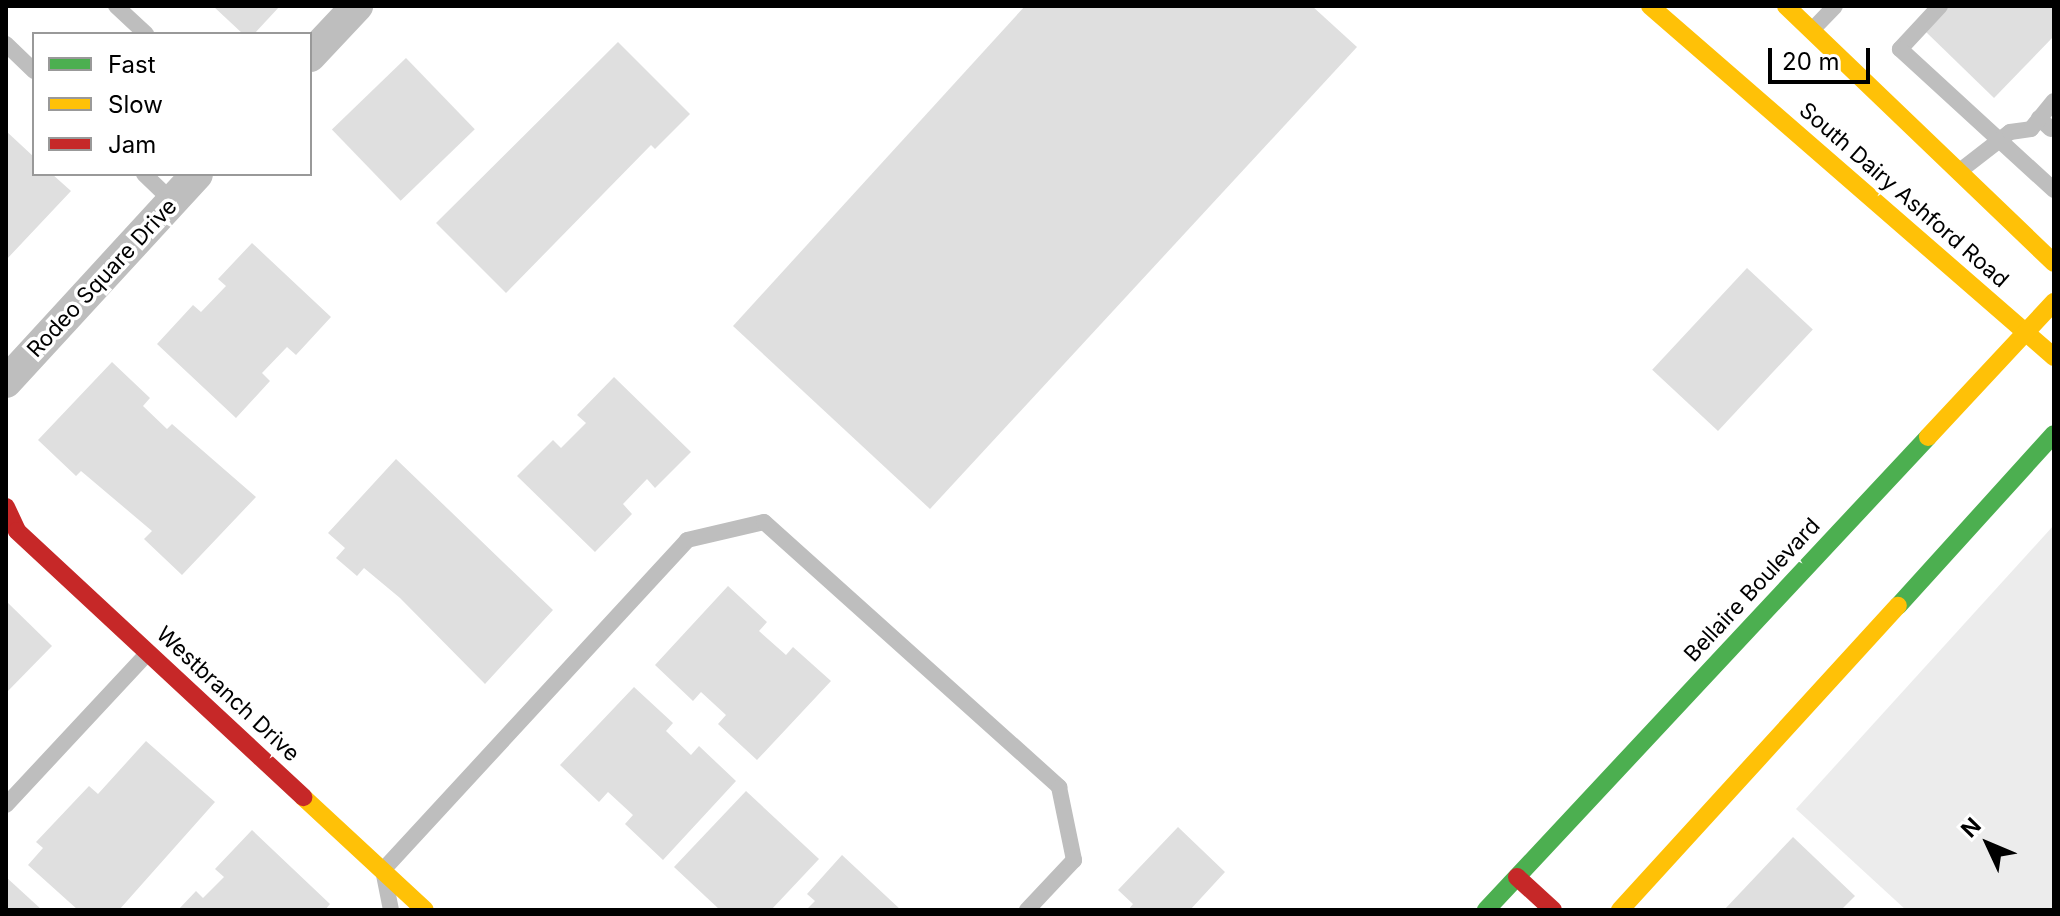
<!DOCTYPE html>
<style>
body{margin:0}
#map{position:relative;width:2060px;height:916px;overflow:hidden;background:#fff;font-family:Inter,sans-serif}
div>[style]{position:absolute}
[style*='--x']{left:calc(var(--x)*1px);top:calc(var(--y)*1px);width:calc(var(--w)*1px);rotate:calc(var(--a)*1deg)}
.green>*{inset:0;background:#ececec}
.building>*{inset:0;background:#dfdfdf;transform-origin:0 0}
.lane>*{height:16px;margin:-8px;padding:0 8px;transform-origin:8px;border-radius:8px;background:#bebebe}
.street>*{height:32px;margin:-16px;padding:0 16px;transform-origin:16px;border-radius:16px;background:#bebebe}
.fast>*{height:18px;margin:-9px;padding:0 9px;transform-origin:9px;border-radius:9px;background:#4caf50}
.slow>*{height:18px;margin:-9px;padding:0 9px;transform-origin:9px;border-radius:9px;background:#ffc107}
.jam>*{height:18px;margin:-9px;padding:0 9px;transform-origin:9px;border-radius:9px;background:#c62828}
span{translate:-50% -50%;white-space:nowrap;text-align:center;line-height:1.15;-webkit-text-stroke:7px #fff;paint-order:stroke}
.street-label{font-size:22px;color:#000}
.frame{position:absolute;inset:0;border:8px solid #000;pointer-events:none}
.legend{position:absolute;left:32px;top:32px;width:280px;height:144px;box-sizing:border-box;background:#fff;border:2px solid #999;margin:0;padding:10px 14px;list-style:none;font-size:24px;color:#000}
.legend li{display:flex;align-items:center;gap:16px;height:40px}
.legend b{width:40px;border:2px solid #999}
.north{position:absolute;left:1948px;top:804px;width:80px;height:80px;-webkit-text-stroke:6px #fff;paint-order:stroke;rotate:314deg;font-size:22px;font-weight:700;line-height:32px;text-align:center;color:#000}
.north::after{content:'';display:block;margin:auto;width:28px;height:36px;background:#000;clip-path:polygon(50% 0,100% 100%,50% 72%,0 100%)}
.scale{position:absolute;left:1768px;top:48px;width:102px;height:36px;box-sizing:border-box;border:4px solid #000;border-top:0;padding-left:10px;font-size:24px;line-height:28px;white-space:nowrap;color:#000;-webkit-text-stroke:6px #fff;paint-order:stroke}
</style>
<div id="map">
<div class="green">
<div style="clip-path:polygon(2054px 525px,2054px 910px,1906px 910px,1796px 809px)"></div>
</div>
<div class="building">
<div style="clip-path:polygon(213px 6px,280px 6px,254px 34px,243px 34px)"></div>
<div style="clip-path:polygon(1025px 6px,1312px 6px,1357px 47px,930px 509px,733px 326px)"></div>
<div style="clip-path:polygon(1948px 6px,2054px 6px,2054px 36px,1994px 98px,1925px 31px)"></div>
<div style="clip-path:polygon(618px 42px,690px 114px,655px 149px,651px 145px,506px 293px,436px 223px)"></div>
<div style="left:406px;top:58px;width:99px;height:103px;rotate:46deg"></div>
<div style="clip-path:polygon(6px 131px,34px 157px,34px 174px,52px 174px,71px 191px,6px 260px)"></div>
<div style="clip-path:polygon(252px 243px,331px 317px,296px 355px,287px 347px,262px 373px,270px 381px,236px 418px,157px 344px,193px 305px,201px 312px,226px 286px,218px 279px)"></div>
<div style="left:1747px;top:268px;width:90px;height:139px;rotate:43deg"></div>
<div style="clip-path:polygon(112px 362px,150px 398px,143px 406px,167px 429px,172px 424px,256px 497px,182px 575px,144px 539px,152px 531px,81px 471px,76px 476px,38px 440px)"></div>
<div style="clip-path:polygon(614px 377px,691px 452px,655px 488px,647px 479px,623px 504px,632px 514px,595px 552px,517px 476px,553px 440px,561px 448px,586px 423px,577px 415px)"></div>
<div style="clip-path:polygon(396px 459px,553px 610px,485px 684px,400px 598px,364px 568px,357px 576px,336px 558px,345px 548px,328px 533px)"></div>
<div style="clip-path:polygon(728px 586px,767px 622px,759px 631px,786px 655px,793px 647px,831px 681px,757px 760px,718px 724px,726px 715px,701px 692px,693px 701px,655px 665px)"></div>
<div style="clip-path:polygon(6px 601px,52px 646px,6px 693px)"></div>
<div style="clip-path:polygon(634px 687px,673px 723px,666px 731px,691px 755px,699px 746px,736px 781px,663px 860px,625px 824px,633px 815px,608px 792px,599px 802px,560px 765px)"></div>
<div style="clip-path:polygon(146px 741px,215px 802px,119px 910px,78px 910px,28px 865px,43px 848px,36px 842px,89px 786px,98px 794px)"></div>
<div style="clip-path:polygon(746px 791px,819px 859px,771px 910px,720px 910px,674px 867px)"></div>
<div style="clip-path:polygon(1178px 827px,1225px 872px,1190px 910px,1128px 910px,1133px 904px,1118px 890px)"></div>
<div style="clip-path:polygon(252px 830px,330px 904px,325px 910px,178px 910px,196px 891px,203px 898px,224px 877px,215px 869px)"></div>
<div style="clip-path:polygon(1793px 837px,1855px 896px,1841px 910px,1724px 910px)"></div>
<div style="clip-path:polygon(842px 855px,901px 910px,806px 910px,815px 901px,807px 894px)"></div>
<div style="clip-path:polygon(6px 877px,42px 910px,6px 910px)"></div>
</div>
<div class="lane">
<div style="--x:116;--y:6;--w:41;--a:43"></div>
<div style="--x:1940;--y:6;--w:59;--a:132.9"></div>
<div style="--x:1900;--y:49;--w:209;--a:42.5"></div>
<div style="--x:1814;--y:28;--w:30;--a:-46"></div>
<div style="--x:6;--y:44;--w:39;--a:44"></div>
<div style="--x:2039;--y:118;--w:16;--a:43"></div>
<div style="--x:1961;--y:170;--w:62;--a:-37.8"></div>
<div style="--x:2010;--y:132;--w:21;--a:-8"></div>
<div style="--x:2031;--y:129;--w:36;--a:-51"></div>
<div style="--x:144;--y:174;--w:39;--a:44"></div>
<div style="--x:6;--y:805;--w:207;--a:-47"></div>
<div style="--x:391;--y:910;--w:41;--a:-101.3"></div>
<div style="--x:383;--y:870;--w:449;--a:-47.3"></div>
<div style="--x:687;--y:540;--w:79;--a:-13.2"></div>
<div style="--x:764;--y:522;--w:397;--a:41.9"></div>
<div style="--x:1059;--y:787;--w:75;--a:78.4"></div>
<div style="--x:1074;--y:860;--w:69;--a:133.2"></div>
</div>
<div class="street">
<div style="--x:310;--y:56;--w:69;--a:-46.8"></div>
<div style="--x:6;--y:382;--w:282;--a:-47.4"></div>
</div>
<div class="fast">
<div style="--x:1898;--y:606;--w:232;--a:-47.8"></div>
<div style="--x:1486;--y:910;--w:647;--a:-46.94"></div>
</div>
<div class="slow">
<div style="--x:1650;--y:6;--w:535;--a:40.98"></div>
<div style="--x:1786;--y:6;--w:371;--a:43.8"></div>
<div style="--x:1928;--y:437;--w:185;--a:-47"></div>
<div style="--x:303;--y:797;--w:166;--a:42.8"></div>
<div style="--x:1620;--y:910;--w:412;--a:-47.6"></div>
</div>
<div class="jam">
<div style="--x:6;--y:507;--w:26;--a:65"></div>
<div style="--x:17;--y:531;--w:391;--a:42.9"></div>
<div style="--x:1517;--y:877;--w:49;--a:42.5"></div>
</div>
<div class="street-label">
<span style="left:1904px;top:195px;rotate:41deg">South Dairy Ashford Road</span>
<span style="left:102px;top:278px;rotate:-47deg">Rodeo Square Drive</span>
<span style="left:1752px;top:590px;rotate:-47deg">Bellaire Boulevard</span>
<span style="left:228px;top:694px;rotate:43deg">Westbranch Drive</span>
</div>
<div class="frame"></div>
<ul class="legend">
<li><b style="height:10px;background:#4caf50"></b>Fast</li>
<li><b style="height:10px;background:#ffc107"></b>Slow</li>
<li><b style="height:10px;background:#c62828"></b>Jam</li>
</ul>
<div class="north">N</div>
<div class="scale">20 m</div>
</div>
